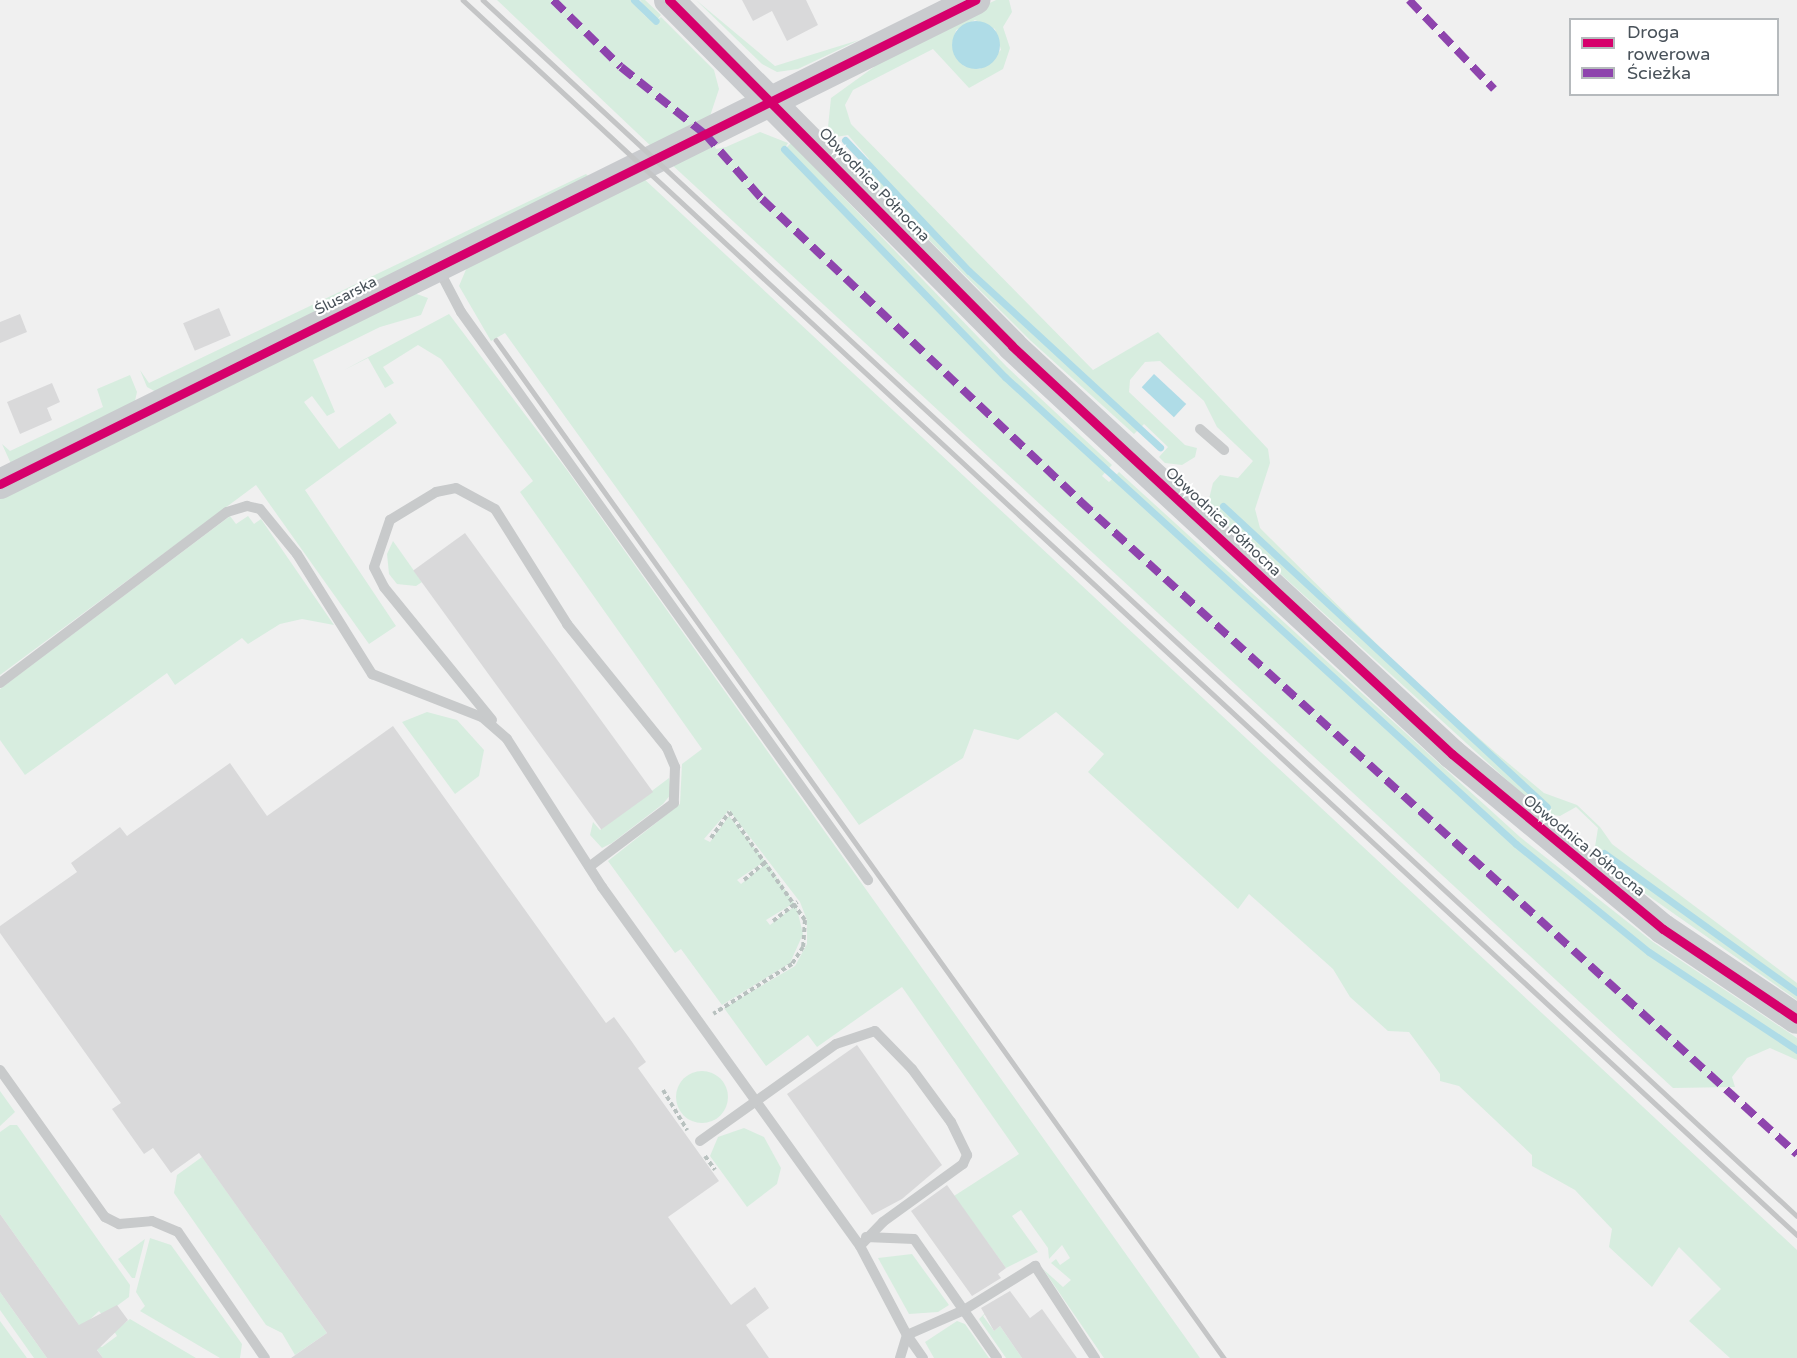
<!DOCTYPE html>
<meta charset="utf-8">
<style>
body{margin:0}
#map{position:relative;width:1797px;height:1358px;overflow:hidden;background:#f0f0f0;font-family:"Varela Round",sans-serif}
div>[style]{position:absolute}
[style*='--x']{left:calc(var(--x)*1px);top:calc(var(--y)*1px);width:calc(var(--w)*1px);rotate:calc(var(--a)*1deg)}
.green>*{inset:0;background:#d7eddf}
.round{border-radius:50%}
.water>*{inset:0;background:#afdce7;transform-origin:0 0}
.stream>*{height:7px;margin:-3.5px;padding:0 3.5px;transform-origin:3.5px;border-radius:3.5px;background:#afdce7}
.building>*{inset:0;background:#d9d9da;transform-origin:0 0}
.path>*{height:4px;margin-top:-2px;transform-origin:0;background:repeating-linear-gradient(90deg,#b8c1bf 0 4.5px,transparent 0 7.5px)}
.lane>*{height:10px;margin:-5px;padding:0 5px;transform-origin:5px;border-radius:5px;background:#c8cacb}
.secondary>*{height:30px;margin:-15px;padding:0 15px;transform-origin:15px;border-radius:15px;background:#c9cbce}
.rail>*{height:4.5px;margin:-2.25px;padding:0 2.25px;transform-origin:2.25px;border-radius:2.25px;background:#c4c5c6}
.quiet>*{height:8px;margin-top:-4px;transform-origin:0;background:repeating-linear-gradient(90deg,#8e44ad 0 15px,transparent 0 23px)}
.cycleway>*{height:9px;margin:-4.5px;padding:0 4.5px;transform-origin:4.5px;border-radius:4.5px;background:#d6006c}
span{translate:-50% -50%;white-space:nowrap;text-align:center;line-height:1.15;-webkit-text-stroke:4.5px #fff;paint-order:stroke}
.street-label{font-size:15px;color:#49525a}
.legend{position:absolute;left:1569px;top:18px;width:210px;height:78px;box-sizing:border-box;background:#fff;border:2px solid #b6babd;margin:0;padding:8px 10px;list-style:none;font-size:18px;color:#49525a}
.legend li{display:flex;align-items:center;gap:12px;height:30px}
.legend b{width:30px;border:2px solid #b6babd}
</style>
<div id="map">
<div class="green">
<div style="clip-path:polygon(497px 0,631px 0,647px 18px,634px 0,650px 14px,640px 0,645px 0,661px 15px,656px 21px,661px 17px,714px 70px,719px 89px,710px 116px,654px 149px)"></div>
<div style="clip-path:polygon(696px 0,775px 66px,859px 40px,798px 69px,777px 72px,762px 64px)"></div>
<div style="clip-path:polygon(evenodd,996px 0,1009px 0,1012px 12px,1003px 27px,1010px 48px,1003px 69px,969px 88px,933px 49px,853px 90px,845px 105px,851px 124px,1093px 370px,1158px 332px,1268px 449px,1270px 463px,1255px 509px,1260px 528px,1414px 681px,1496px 753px,1544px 793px,1577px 805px,1600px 827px,1612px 844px,1797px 983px,1797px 1000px,1623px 878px,1594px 853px,1598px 828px,1576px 807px,1560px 816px,1543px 813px,1215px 514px,1208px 503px,1213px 483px,1220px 475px,1238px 478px,1253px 461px,1217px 427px,1204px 401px,1160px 361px,1145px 362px,1130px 380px,1129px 392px,1185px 445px,1197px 448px,1195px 457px,1182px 465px,1165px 463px,1159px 457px,1168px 447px,1144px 424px,1134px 434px,1031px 341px,903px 214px,835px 139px,861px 167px,869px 159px,848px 135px,836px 137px,828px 127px,831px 98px,874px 67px,873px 60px,996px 0,975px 20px,995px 29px,1001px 50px,980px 69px,964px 66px,952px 45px,956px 30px,975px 20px)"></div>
<div style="clip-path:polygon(760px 132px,788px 143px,783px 151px,791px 143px,1007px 367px,1112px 465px,1102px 476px,1109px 482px,1119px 472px,1520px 837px,1653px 942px,1797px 1038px,1797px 1060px,1770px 1048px,1747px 1058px,1732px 1077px,1735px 1087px,1673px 1088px,670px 163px,712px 141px,716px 149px,726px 147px)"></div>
<div style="clip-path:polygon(586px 174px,592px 180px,158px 393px,147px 387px,140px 370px,149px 383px)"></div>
<div style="clip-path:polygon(642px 177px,1797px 1250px,1797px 1358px,1730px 1358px,1689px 1321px,1721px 1289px,1679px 1247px,1652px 1287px,1609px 1247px,1612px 1229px,1575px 1190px,1532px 1166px,1532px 1155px,1459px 1086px,1440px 1081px,1440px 1074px,1409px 1032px,1388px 1031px,1350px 997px,1333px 969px,1249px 894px,1238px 909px,1088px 772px,1104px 754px,1056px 712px,1018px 740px,974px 729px,963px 758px,859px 825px,505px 333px,491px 341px,459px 286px,470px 260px)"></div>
<div style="clip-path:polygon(414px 293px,428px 298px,421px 315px,380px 327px,313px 360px,335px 412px,327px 416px,312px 396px,304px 402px,339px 449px,390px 413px,397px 423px,305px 490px,396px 626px,369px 644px,256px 485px,0 675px,0 492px)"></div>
<div style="clip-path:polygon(449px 314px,567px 470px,1200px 1358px,1104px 1358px,1043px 1269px,1063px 1287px,1071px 1280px,1051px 1263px,1056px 1259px,1060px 1265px,1070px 1258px,1062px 1245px,1049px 1259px,1048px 1248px,1021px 1210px,1012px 1216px,1038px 1252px,1006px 1268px,954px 1196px,1019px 1154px,902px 987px,817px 1047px,808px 1035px,766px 1066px,724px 1008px,795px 966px,807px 944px,807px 920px,800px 902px,729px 810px,704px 839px,710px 842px,729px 816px,765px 861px,737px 880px,741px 884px,767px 863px,794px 903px,766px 920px,770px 925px,796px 905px,803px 934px,790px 963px,722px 1005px,681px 949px,675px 953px,608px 861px,680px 804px,682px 764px,702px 749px,520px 492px,533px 481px,441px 359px,418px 345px,383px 367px,394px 383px,385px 388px,368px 358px,344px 370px)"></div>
<div style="clip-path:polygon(130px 375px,137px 392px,134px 405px,12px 466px,2px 444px,10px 451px,103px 407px,97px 389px)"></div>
<div style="clip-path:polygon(230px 516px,236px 524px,248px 516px,254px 524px,261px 519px,334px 625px,302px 619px,280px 624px,248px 644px,242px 638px,175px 685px,167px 673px,25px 775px,0 740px,0 689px)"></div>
<div style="clip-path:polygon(393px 541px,422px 582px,416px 586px,397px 584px,389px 574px,387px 554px)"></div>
<div style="clip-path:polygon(427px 712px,457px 720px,484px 750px,479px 776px,455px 794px,402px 722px)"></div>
<div style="clip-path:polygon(669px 778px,671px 794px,663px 804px,612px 843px,602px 848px,590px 835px,593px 822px,600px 830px)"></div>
<div class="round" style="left:676px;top:1071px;width:52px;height:52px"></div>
<div style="clip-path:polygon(0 1091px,15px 1112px,0 1126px)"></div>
<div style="clip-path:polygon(10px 1125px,17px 1125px,130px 1285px,129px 1297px,103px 1316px,99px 1311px,81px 1328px,0 1214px,0 1132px)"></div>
<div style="clip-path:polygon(744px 1128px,764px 1137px,781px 1168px,777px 1184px,747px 1207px,710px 1156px,718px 1137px)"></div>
<div style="clip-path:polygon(202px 1157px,327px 1333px,295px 1355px,282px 1333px,266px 1325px,174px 1193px,177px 1175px)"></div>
<div style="clip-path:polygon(150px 1238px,171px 1245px,242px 1344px,240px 1358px,220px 1358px,140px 1311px,145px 1306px,136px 1292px)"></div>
<div style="clip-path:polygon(145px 1239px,135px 1278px,132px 1278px,118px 1259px)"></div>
<div style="clip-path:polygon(912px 1254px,949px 1305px,938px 1312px,909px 1314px,878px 1258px)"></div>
<div style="clip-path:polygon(0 1292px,47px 1358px,34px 1358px,0 1310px)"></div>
<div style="clip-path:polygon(1005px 1294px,1007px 1298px,983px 1316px,994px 1331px,1000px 1326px,1022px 1358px,1006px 1358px,979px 1319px)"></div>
<div style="clip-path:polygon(130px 1319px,196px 1358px,103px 1358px,94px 1345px,102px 1347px,117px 1336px,114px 1331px)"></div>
<div style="clip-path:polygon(0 1321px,27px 1358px,0 1358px)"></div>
<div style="clip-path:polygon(957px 1321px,965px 1324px,989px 1358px,934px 1358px,925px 1342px)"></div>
</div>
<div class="water">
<div class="round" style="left:952px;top:21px;width:48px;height:48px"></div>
<div style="left:1154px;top:374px;width:44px;height:18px;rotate:43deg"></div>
</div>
<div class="stream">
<div style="--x:634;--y:0;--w:30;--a:44"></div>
<div style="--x:845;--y:140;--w:180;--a:46.6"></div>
<div style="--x:969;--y:271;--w:260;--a:42.7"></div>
<div style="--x:784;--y:149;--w:318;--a:45.9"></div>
<div style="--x:1005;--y:377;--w:692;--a:42.42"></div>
<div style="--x:1516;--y:844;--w:171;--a:39.1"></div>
<div style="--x:1649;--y:952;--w:178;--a:33.5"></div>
<div style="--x:1223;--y:506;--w:442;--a:42.9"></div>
<div style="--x:1604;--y:853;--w:238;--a:35.8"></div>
</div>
<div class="building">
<div style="clip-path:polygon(742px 0,806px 0,818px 25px,787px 41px,772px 11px,753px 21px)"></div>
<div style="left:219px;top:308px;width:30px;height:39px;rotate:67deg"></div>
<div style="clip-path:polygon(20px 314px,27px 332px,0 343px,0 322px)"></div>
<div style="clip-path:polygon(52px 383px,60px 402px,47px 408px,52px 420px,20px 434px,7px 402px)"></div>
<div style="left:465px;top:533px;width:320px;height:64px;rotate:54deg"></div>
<div style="clip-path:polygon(393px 726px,606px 1023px,614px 1017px,630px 1039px,646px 1062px,638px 1068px,719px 1181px,668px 1217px,731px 1305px,755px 1287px,769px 1308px,746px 1325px,769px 1358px,291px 1358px,327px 1333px,199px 1153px,171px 1173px,153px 1148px,144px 1154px,112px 1109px,121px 1103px,0 933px,0 926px,77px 872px,71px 863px,120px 827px,127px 836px,230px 763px,267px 816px)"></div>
<div style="clip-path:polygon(857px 1045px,942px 1165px,902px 1199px,872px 1215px,787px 1094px)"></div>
<div style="clip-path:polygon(947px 1185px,1006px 1268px,998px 1274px,1001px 1278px,972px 1296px,911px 1211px)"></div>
<div style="clip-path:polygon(0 1214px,79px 1325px,117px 1305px,128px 1320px,97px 1350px,103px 1358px,47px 1358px,0 1292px)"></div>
<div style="clip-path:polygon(1010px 1291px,1030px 1318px,1042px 1309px,1077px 1358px,1022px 1358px,1000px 1326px,994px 1331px,981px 1308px)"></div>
</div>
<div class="path">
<div style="--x:711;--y:838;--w:32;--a:-55"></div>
<div style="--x:729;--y:812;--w:132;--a:54.9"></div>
<div style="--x:805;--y:920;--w:27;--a:94"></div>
<div style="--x:803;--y:947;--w:20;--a:123"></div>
<div style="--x:792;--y:964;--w:93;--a:147.7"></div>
<div style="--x:744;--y:880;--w:30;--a:-40"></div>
<div style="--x:773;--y:921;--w:31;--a:-38"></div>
<div style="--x:663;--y:1090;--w:47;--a:59"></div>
<div style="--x:705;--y:1156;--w:17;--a:54"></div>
</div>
<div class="lane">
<div style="--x:439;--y:270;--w:47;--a:62.4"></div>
<div style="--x:461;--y:312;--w:699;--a:54.38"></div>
<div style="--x:1200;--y:429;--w:32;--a:41"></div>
<div style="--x:0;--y:683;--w:284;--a:-37"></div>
<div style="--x:227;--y:512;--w:21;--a:-17"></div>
<div style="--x:247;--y:506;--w:13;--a:13"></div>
<div style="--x:260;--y:509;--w:58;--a:50.6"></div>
<div style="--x:297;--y:554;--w:142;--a:58"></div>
<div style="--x:372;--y:674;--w:118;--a:21.4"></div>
<div style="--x:482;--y:717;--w:33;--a:41"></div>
<div style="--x:507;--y:739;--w:176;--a:57.3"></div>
<div style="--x:602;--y:887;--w:442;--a:54.3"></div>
<div style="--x:860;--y:1246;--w:101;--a:62.2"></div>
<div style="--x:907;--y:1335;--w:24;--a:107"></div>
<div style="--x:492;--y:720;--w:171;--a:-129.1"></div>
<div style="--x:384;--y:587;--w:22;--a:-117"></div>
<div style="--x:374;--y:567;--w:50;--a:-71.2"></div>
<div style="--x:390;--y:520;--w:54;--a:-31.3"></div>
<div style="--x:436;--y:492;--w:20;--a:-11"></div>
<div style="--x:456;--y:488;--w:44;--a:28.3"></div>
<div style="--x:495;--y:509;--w:136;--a:57.9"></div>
<div style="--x:567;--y:624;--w:159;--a:51.1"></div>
<div style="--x:667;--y:748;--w:21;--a:67"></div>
<div style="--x:675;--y:767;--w:36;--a:92"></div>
<div style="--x:674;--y:803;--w:106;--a:143"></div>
<div style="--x:0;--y:1070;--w:181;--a:54.5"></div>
<div style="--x:105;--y:1217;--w:16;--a:27"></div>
<div style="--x:119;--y:1224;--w:33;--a:-5"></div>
<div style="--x:152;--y:1221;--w:28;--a:23"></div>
<div style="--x:178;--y:1232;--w:153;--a:55.4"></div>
<div style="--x:700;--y:1141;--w:167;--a:-35.5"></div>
<div style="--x:836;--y:1044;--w:41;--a:-18.4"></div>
<div style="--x:875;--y:1031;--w:53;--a:45.8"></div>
<div style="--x:912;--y:1069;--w:66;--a:53.7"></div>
<div style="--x:951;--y:1122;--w:37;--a:64"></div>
<div style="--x:967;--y:1155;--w:10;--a:114"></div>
<div style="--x:963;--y:1164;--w:99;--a:144.1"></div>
<div style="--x:883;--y:1222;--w:33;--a:134"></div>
<div style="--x:866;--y:1237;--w:48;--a:2.4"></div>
<div style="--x:914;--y:1239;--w:145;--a:55.1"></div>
<div style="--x:923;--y:1358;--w:28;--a:-125"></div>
<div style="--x:907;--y:1335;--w:62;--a:-23.7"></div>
<div style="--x:964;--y:1310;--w:84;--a:-31.8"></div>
<div style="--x:1035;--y:1266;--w:110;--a:56.9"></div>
</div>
<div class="secondary">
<div style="--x:669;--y:0;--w:487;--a:45.2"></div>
<div style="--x:1012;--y:346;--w:600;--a:42.84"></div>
<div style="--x:1452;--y:754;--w:274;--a:39.7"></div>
<div style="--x:1663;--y:929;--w:161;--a:33.9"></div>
<div style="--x:0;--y:484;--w:1089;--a:-26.4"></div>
</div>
<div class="rail">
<div style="--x:463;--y:0;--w:1818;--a:42.79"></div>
<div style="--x:483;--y:0;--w:1790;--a:42.78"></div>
<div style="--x:496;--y:340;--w:1252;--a:54.43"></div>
</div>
<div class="quiet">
<div style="--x:553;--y:0;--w:95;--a:44.6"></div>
<div style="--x:621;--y:67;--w:107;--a:38.6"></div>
<div style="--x:705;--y:134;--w:86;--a:48.8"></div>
<div style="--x:762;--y:199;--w:439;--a:43.5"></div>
<div style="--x:1080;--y:501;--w:970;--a:42.33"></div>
<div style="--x:1409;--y:0;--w:123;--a:46.3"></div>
</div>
<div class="cycleway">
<div style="--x:669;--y:0;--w:487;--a:45.2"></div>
<div style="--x:1012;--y:346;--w:600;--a:42.84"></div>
<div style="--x:1452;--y:754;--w:274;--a:39.7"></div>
<div style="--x:1663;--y:929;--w:161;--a:33.9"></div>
<div style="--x:0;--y:484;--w:1089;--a:-26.4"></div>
</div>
<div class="street-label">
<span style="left:874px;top:185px;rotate:46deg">Obwodnica Północna</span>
<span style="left:346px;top:296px;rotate:-27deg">Ślusarska</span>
<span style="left:1223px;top:522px;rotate:43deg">Obwodnica Północna</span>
<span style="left:1584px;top:846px;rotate:39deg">Obwodnica Północna</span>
</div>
<ul class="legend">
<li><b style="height:8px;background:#d6006c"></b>Droga rowerowa</li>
<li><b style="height:8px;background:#8e44ad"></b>Ścieżka</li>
</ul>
</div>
